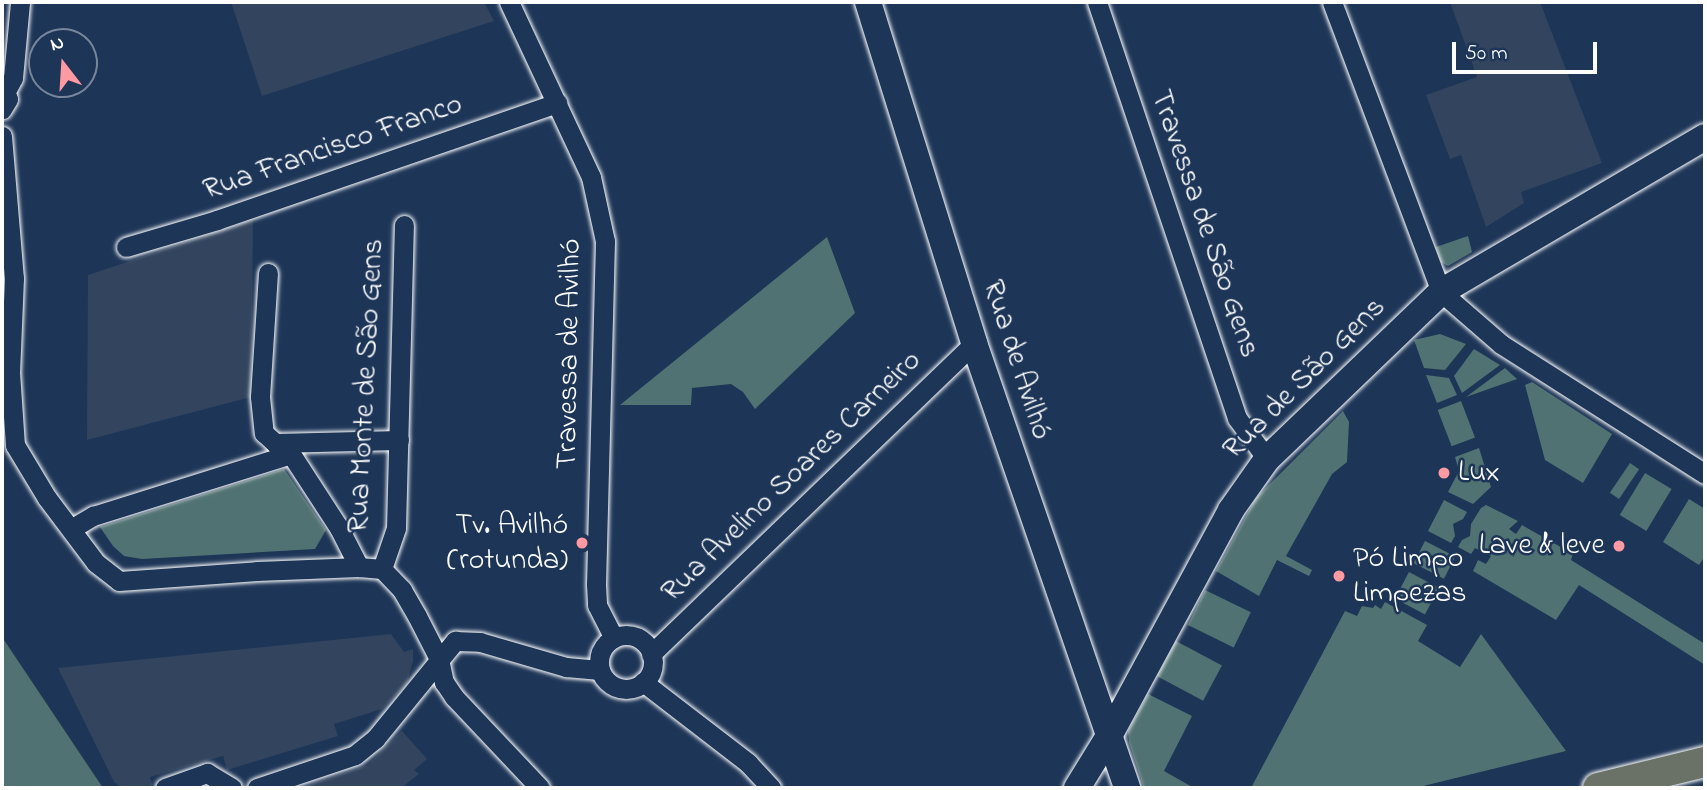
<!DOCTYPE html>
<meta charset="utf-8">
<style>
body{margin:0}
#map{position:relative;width:1707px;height:790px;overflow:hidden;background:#1d3557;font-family:"Indie Flower",sans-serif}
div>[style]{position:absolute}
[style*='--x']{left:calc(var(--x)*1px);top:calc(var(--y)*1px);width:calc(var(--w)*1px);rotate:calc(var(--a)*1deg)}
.built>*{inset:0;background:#32445e}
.green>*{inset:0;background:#517272;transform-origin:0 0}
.roads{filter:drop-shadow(0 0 2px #fff) drop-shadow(0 0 2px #fff)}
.street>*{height:19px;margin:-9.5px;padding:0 9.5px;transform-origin:9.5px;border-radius:9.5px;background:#1d3557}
.street>.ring{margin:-9.5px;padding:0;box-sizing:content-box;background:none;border:19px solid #1d3557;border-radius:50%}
.secondary>*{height:26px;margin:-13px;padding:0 13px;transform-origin:13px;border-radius:13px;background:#1d3557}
.primary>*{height:30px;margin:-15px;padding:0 15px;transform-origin:15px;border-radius:15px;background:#6a7166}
.dots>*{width:19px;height:19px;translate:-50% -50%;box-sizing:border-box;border:4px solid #1d3557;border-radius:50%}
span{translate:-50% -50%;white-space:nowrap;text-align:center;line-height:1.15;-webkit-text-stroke:5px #1d3557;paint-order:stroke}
.street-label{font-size:30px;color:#fff}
.poi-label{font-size:30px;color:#fff}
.left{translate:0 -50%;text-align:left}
.right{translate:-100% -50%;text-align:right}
.frame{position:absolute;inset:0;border:4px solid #fff;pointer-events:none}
.north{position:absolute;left:28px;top:28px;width:70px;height:70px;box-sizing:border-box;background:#1d3557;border:2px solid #77869a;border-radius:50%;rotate:343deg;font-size:19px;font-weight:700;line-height:28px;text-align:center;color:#fff}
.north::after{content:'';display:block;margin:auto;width:24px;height:32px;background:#ff9aa2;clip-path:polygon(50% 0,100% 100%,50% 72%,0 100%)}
.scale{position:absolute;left:1452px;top:42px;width:145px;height:32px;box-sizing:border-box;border:4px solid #fff;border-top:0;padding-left:9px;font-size:21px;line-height:24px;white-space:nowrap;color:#fff;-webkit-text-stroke:5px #1d3557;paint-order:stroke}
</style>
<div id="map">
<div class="built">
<div style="clip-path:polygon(231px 2px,484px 2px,494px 21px,262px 96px)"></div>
<div style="clip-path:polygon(1450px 2px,1540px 2px,1602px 163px,1521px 192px,1524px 203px,1486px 227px,1461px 155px,1450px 159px,1426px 95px,1477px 77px)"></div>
<div style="clip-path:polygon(253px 220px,251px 397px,87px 440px,88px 275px)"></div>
<div style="clip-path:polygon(391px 634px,404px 652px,413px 649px,413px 661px,407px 683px,382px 709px,334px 724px,338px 736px,227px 770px,223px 756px,150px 777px,153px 788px,122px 788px,114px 782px,58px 668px)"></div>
<div style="clip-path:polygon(402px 731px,427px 759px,414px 770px,419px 774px,401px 788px,299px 788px,368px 765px)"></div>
</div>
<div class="green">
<div style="clip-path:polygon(1468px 236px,1472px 252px,1448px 266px,1441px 262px,1436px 247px)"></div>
<div style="clip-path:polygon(827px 237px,855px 313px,755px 409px,743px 392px,731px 384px,692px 388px,691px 405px,620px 405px)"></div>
<div style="clip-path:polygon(1440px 334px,1466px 344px,1445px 370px,1424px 368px,1414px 340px)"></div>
<div style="clip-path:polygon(1474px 349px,1500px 365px,1462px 393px,1454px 376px)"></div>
<div style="clip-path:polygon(1505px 368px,1517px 379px,1466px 397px)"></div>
<div style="clip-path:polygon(1426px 375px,1449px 378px,1457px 395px,1437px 403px)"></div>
<div style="clip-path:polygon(1532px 382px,1612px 434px,1583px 483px,1545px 460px,1525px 385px)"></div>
<div style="left:1461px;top:401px;width:39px;height:25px;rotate:69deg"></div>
<div style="clip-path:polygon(1343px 411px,1349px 422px,1347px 462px,1332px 474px,1286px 556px,1312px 570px,1309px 576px,1277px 560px,1259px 596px,1216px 571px,1256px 498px)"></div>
<div style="clip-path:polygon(1479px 448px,1491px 487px,1473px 504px,1448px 492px,1459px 471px,1455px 457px)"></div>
<div style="left:1630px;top:463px;width:11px;height:36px;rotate:34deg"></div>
<div style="clip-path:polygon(284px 469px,326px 530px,315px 549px,142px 559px,124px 556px,113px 546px,100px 527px)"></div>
<div style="left:1645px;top:473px;width:31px;height:49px;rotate:31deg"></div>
<div style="clip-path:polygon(1689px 499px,1705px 509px,1705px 556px,1699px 565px,1663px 542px)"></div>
<div style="clip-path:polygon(1444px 500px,1467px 512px,1463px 519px,1453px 524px,1455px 536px,1451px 543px,1428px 531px)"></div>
<div style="clip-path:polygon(1486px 505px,1518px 521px,1509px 529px,1516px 534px,1522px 525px,1573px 554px,1571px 560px,1705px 644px,1705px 665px,1579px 585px,1556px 620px,1473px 571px,1478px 560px,1486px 564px,1491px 556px,1475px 548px,1471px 554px,1458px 547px,1462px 540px,1470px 536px,1471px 524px,1481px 508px)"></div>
<div style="left:1425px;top:541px;width:34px;height:25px;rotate:27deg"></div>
<div style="left:1409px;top:572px;width:34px;height:30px;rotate:28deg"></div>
<div style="left:1205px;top:590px;width:51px;height:39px;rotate:26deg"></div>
<div style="clip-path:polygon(1385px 602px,1427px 625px,1418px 641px,1460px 667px,1481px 634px,1566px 751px,1415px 788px,1251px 788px,1345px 611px,1357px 616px,1362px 606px,1373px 608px,1375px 605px,1381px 609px)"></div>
<div style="clip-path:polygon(2px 637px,103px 788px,2px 788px)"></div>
<div style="left:1176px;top:641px;width:52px;height:40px;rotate:28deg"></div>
<div style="clip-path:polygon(1148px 694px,1192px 716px,1164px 771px,1194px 788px,1144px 788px,1129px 742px,1128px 731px)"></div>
</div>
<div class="roads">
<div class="street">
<div style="--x:509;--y:2;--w:193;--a:64.9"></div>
<div style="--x:591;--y:177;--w:66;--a:77.7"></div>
<div style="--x:605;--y:241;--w:343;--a:91.5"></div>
<div style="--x:596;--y:584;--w:21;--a:87"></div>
<div style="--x:597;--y:605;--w:37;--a:63"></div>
<div style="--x:1097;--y:2;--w:439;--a:71.4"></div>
<div style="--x:1237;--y:418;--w:51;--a:53.8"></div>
<div style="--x:1332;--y:2;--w:310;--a:69.4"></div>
<div style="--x:1441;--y:292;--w:79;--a:40.9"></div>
<div style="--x:1501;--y:344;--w:242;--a:32.5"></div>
<div style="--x:2;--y:87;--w:13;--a:63"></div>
<div style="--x:8;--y:99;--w:12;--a:121"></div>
<div style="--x:6;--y:91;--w:15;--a:-62"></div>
<div style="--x:13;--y:78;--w:76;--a:-84.7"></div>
<div style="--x:2;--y:136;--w:143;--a:85.2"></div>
<div style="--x:14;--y:278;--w:94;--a:92.4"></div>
<div style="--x:10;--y:372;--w:73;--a:86.1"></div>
<div style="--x:15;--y:445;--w:62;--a:58.9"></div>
<div style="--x:47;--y:498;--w:81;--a:53"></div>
<div style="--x:96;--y:563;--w:29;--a:38"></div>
<div style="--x:119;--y:581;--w:138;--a:-4.1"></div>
<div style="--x:257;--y:571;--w:102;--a:-2.2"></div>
<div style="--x:359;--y:567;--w:23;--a:5"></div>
<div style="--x:126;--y:247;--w:95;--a:-16.5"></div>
<div style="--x:217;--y:220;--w:360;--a:-19"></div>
<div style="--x:268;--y:273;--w:124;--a:93.7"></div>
<div style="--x:260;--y:397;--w:36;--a:84"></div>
<div style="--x:264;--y:433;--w:15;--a:42"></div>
<div style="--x:275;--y:443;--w:124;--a:-1.4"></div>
<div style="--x:71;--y:529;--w:26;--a:-31"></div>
<div style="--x:93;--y:516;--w:207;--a:-17.4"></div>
<div style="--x:291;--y:454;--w:88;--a:57"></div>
<div style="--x:339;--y:528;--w:44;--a:62.9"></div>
<div style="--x:382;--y:569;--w:43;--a:-71.1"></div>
<div style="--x:396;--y:528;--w:303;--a:-88.5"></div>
<div style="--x:382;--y:569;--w:29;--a:46"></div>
<div style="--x:402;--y:590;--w:30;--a:60"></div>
<div style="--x:417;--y:616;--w:48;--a:62.9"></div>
<div style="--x:439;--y:659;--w:24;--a:78"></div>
<div style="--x:444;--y:682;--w:18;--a:56"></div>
<div style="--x:454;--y:697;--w:125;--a:46.6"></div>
<div class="ring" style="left:599px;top:635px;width:35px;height:35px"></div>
<div style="--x:651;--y:654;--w:448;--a:-43.9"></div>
<div style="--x:643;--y:682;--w:133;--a:37.6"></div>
<div style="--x:748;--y:763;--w:34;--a:47"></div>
<div style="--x:165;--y:788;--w:45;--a:-19.7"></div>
<div style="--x:207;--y:773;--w:29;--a:31"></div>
<div style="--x:257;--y:788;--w:103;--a:-18.6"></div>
<div style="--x:355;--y:755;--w:26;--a:-39"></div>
<div style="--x:375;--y:739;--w:127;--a:-50.8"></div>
<div style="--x:455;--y:641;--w:25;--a:2"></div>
<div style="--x:480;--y:642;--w:90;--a:16.2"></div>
<div style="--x:566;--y:667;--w:34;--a:5"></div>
</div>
<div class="secondary">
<div style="--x:868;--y:2;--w:357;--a:72.7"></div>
<div style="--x:974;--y:343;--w:471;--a:71"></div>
<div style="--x:1077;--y:788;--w:61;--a:-58.4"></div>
<div style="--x:1109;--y:736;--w:257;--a:-61.6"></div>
<div style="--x:1231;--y:510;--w:62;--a:-54.8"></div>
<div style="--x:1267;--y:459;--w:241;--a:-43.8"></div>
<div style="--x:1441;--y:292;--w:306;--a:-30.4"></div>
</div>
<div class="primary">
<div style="--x:1598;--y:788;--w:110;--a:-13.7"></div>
</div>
</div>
<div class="dots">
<div style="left:1444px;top:473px;background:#ff9aa2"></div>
<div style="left:582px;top:543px;background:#ff9aa2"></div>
<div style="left:1619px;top:546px;background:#ff9aa2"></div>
<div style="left:1339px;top:576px;background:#ff9aa2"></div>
</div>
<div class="street-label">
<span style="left:333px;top:148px;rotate:-19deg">Rua Francisco Franco</span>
<span style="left:1204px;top:224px;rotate:71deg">Travessa de São Gens</span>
<span style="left:570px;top:354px;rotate:-89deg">Travessa de Avilhó</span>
<span style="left:1016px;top:360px;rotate:72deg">Rua de Avilhó</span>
<span style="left:1305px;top:379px;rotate:-45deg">Rua de São Gens</span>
<span style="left:367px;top:386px;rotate:-87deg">Rua Monte de São Gens</span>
<span style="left:792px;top:477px;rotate:-44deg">Rua Avelino Soares Carneiro</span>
</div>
<div class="poi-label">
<span class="left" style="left:1458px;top:473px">Lux</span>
<span class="right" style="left:568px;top:543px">Tv. Avilhó<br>(rotunda)</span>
<span class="right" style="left:1605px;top:546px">Lave &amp; leve</span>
<span class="left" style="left:1353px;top:576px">Pó Limpo<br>Limpezas</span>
</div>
<div class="frame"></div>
<div class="north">N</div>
<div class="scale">50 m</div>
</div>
